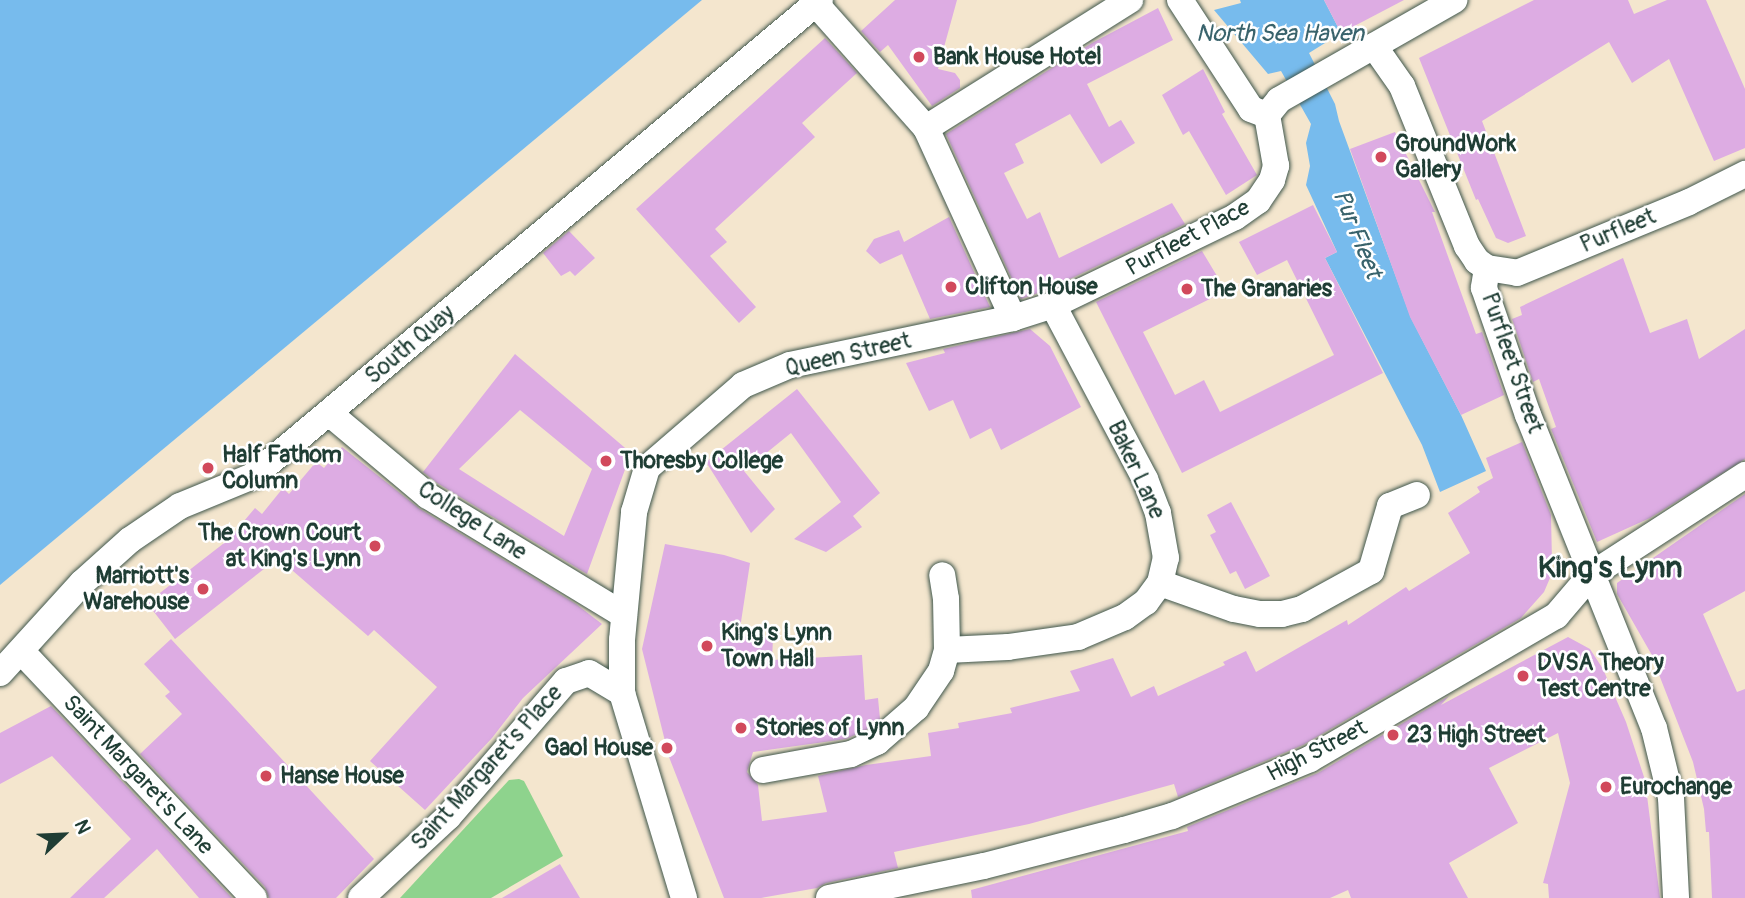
<!DOCTYPE html>
<style>
body{margin:0}
#map{position:relative;width:1745px;height:898px;overflow:hidden;background:#f4e6ce;font-family:Pangolin,sans-serif}
div>[style]{position:absolute}
[style*='--x']{left:calc(var(--x)*1px);top:calc(var(--y)*1px);width:calc(var(--w)*1px);rotate:calc(var(--a)*1deg)}
.green>*{inset:0;background:#8ed38d}
.water>*{inset:0;background:#77bbed}
.building>*{inset:0;background:#ddace3}
.roads{filter:drop-shadow(0 0 2px #3f564b) drop-shadow(0 0 2px #3f564b)}
.street>*{height:26px;margin:-13px;padding:0 13px;transform-origin:13px;border-radius:13px;background:#fff}
.dots>*{width:19px;height:19px;translate:-50% -50%;box-sizing:border-box;border:4px solid #fff;border-radius:50%}
span{translate:-50% -50%;white-space:nowrap;text-align:center;line-height:1.15;-webkit-text-stroke:5px #fff;paint-order:stroke}
.poi-label{font-size:23px;color:#1f3d34;font-weight:700}
.left{translate:0 -50%;text-align:left}
.right{translate:-100% -50%;text-align:right}
.street-label{font-size:23px;color:#1f3d34}
.water-label{font-size:24px;color:#39636c;font-style:italic}
.district-label{font-size:30px;color:#1f3d34;font-weight:700}
.north{position:absolute;left:28px;top:800px;width:70px;height:70px;-webkit-text-stroke:5px #fff;paint-order:stroke;rotate:67deg;font-size:19px;font-weight:700;line-height:28px;text-align:center;color:#1f3d34}
.north::after{content:'';display:block;margin:auto;width:24px;height:32px;background:#1f3d34;clip-path:polygon(50% 0,100% 100%,50% 72%,0 100%)}
</style>
<div id="map">
<div class="green">
<div style="clip-path:polygon(519px 779px,524px 781px,563px 856px,491px 898px,400px 898px,509px 780px)"></div>
</div>
<div class="water">
<div style="clip-path:polygon(0 0,702px 0,0 585px)"></div>
<div style="clip-path:polygon(1240px 0,1324px 0,1341px 33px,1309px 53px,1335px 104px,1339px 121px,1411px 318px,1461px 415px,1486px 471px,1440px 492px,1422px 445px,1325px 258px,1337px 252px,1306px 185px,1310px 166px,1306px 143px,1311px 124px,1281px 71px,1268px 74px,1214px 10px,1241px 3px)"></div>
</div>
<div class="building">
<div style="clip-path:polygon(895px 0,957px 0,938px 69px,955px 73px,960px 80px,960px 88px,932px 106px,888px 45px,880px 52px,861px 31px)"></div>
<div style="clip-path:polygon(1324px 0,1404px 0,1341px 33px)"></div>
<div style="clip-path:polygon(1534px 0,1628px 0,1634px 14px,1667px 0,1706px 0,1745px 89px,1745px 148px,1714px 161px,1669px 59px,1632px 83px,1609px 42px,1482px 121px,1526px 236px,1508px 243px,1496px 238px,1478px 199px,1476px 200px,1419px 58px)"></div>
<div style="clip-path:polygon(1158px 8px,1173px 40px,1087px 84px,1109px 127px,1121px 120px,1135px 143px,1101px 164px,1070px 114px,1015px 144px,1024px 163px,1004px 173px,1027px 219px,1040px 212px,1059px 258px,1172px 203px,1185px 224px,1047px 290px,1021px 299px,946px 134px,1092px 43px)"></div>
<div style="clip-path:polygon(825px 38px,857px 73px,802px 123px,815px 137px,715px 229px,727px 242px,710px 256px,756px 307px,739px 323px,636px 209px)"></div>
<div style="clip-path:polygon(1203px 69px,1225px 112px,1222px 114px,1257px 175px,1226px 195px,1189px 131px,1183px 135px,1162px 95px)"></div>
<div style="clip-path:polygon(1395px 132px,1435px 212px,1432px 212px,1476px 334px,1482px 332px,1504px 395px,1461px 415px,1410px 317px,1350px 149px)"></div>
<div style="clip-path:polygon(1313px 205px,1337px 252px,1325px 258px,1383px 373px,1182px 473px,1096px 302px,1202px 251px,1226px 291px,1143px 332px,1175px 395px,1204px 380px,1220px 412px,1334px 355px,1287px 260px,1257px 275px,1239px 242px)"></div>
<div style="clip-path:polygon(949px 217px,990px 307px,930px 319px,902px 254px,880px 264px,866px 251px,874px 239px,899px 230px,904px 242px)"></div>
<div style="clip-path:polygon(569px 231px,595px 258px,575px 276px,570px 271px,561px 276px,543px 253px)"></div>
<div style="clip-path:polygon(1623px 258px,1650px 333px,1687px 319px,1699px 359px,1745px 329px,1745px 459px,1650px 518px,1597px 542px,1551px 429px,1556px 427px,1539px 379px,1533px 382px,1512px 319px,1522px 315px,1520px 307px)"></div>
<div style="clip-path:polygon(1030px 329px,1050px 346px,1081px 407px,1001px 450px,991px 428px,970px 439px,953px 400px,929px 411px,906px 363px,945px 353px,943px 349px)"></div>
<div style="clip-path:polygon(evenodd,515px 354px,631px 453px,587px 574px,437px 483px,423px 472px,515px 354px,520px 410px,592px 469px,564px 536px,459px 469px,520px 410px)"></div>
<div style="clip-path:polygon(797px 389px,880px 493px,853px 516px,862px 527px,826px 552px,794px 539px,841px 502px,791px 433px,744px 471px,775px 509px,751px 533px,706px 462px)"></div>
<div style="clip-path:polygon(1522px 442px,1551px 515px,1552px 562px,1550px 578px,1544px 592px,1521px 618px,1303px 745px,1178px 797px,1174px 784px,1029px 824px,894px 852px,898px 868px,826px 883px,817px 888px,761px 898px,724px 898px,669px 757px,642px 649px,665px 544px,724px 555px,750px 563px,739px 635px,773px 638px,772px 660px,862px 655px,865px 700px,878px 698px,880px 719px,868px 729px,846px 739px,753px 752px,747px 772px,758px 785px,762px 821px,827px 812px,818px 776px,866px 765px,931px 756px,928px 733px,959px 728px,958px 723px,1012px 713px,1010px 708px,1080px 691px,1070px 671px,1113px 658px,1131px 697px,1154px 686px,1158px 696px,1225px 665px,1223px 662px,1246px 651px,1256px 672px,1347px 620px,1348px 625px,1406px 587px,1409px 591px,1470px 553px,1448px 513px,1480px 492px,1477px 487px,1493px 478px,1486px 458px)"></div>
<div style="clip-path:polygon(342px 447px,420px 509px,576px 604px,602px 624px,523px 698px,492px 738px,425px 810px,370px 761px,437px 687px,374px 630px,368px 636px,278px 558px,175px 639px,147px 603px,228px 540px,255px 508px,262px 514px,283px 488px,289px 494px,316px 462px,324px 468px)"></div>
<div style="clip-path:polygon(1745px 494px,1745px 591px,1703px 614px,1737px 692px,1745px 689px,1745px 898px,1712px 898px,1709px 832px,1706px 832px,1704px 809px,1693px 762px,1658px 672px,1661px 671px,1617px 594px,1617px 583px)"></div>
<div style="clip-path:polygon(1231px 502px,1270px 576px,1245px 589px,1236px 571px,1230px 574px,1210px 535px,1216px 532px,1207px 515px)"></div>
<div style="clip-path:polygon(1568px 637px,1590px 649px,1603px 669px,1626px 722px,1645px 780px,1660px 898px,1549px 898px,1548px 884px,1543px 883px,1570px 783px,1558px 733px,1489px 768px,1518px 823px,1449px 863px,1468px 898px,1351px 898px,1348px 890px,1330px 898px,972px 898px,971px 890px,1188px 831px,1187px 827px,1318px 773px,1449px 696px,1441px 705px)"></div>
<div style="clip-path:polygon(171px 639px,374px 859px,336px 898px,269px 898px,265px 887px,140px 754px,182px 714px,165px 696px,170px 692px,144px 664px)"></div>
<div style="clip-path:polygon(51px 706px,232px 898px,199px 898px,157px 849px,104px 898px,70px 898px,131px 839px,52px 756px,0 784px,0 733px)"></div>
<div style="clip-path:polygon(560px 864px,580px 898px,502px 898px)"></div>
</div>
<div class="roads">
<div class="street">
<div style="--x:1180;--y:0;--w:130;--a:56.9"></div>
<div style="--x:1251;--y:109;--w:17;--a:21"></div>
<div style="--x:816;--y:4;--w:166;--a:48.4"></div>
<div style="--x:926;--y:128;--w:209;--a:65.4"></div>
<div style="--x:1374;--y:46;--w:49;--a:55"></div>
<div style="--x:1402;--y:86;--w:173;--a:67.9"></div>
<div style="--x:1467;--y:246;--w:18;--a:56"></div>
<div style="--x:1477;--y:261;--w:12;--a:35"></div>
<div style="--x:1487;--y:268;--w:30;--a:9"></div>
<div style="--x:1517;--y:273;--w:186;--a:-22.4"></div>
<div style="--x:1689;--y:202;--w:63;--a:-26.6"></div>
<div style="--x:1267;--y:115;--w:19;--a:-51"></div>
<div style="--x:1279;--y:100;--w:202;--a:-29.7"></div>
<div style="--x:926;--y:128;--w:241;--a:-32.1"></div>
<div style="--x:1487;--y:268;--w:20;--a:99"></div>
<div style="--x:1484;--y:288;--w:134;--a:70.9"></div>
<div style="--x:1528;--y:415;--w:337;--a:68.1"></div>
<div style="--x:1654;--y:728;--w:72;--a:76.3"></div>
<div style="--x:1671;--y:798;--w:100;--a:87.1"></div>
<div style="--x:329;--y:413;--w:129;--a:40"></div>
<div style="--x:428;--y:496;--w:229;--a:31.3"></div>
<div style="--x:1160;--y:583;--w:78;--a:19.4"></div>
<div style="--x:1234;--y:609;--w:26;--a:11"></div>
<div style="--x:1260;--y:614;--w:22;--a:0"></div>
<div style="--x:1282;--y:614;--w:21;--a:-14"></div>
<div style="--x:1302;--y:609;--w:79;--a:-28.8"></div>
<div style="--x:1371;--y:571;--w:68;--a:-73.7"></div>
<div style="--x:1390;--y:506;--w:29;--a:-22"></div>
<div style="--x:947;--y:650;--w:61;--a:-2.8"></div>
<div style="--x:1008;--y:647;--w:71;--a:-8.1"></div>
<div style="--x:1078;--y:637;--w:51;--a:-23.1"></div>
<div style="--x:1125;--y:617;--w:26;--a:-36"></div>
<div style="--x:1146;--y:602;--w:24;--a:-54"></div>
<div style="--x:1160;--y:583;--w:26;--a:-77"></div>
<div style="--x:1166;--y:558;--w:46;--a:-100.1"></div>
<div style="--x:1158;--y:513;--w:36;--a:-111"></div>
<div style="--x:1145;--y:479;--w:197;--a:-117.9"></div>
<div style="--x:22;--y:652;--w:338;--a:46.7"></div>
<div style="--x:0;--y:673;--w:122;--a:-47.7"></div>
<div style="--x:82;--y:583;--w:64;--a:-41.9"></div>
<div style="--x:130;--y:540;--w:60;--a:-34.2"></div>
<div style="--x:180;--y:506;--w:79;--a:-22.3"></div>
<div style="--x:253;--y:476;--w:740;--a:-40.01"></div>
<div style="--x:763;--y:770;--w:89;--a:-10.3"></div>
<div style="--x:851;--y:754;--w:29;--a:-25"></div>
<div style="--x:877;--y:742;--w:52;--a:-41.1"></div>
<div style="--x:916;--y:708;--w:45;--a:-56"></div>
<div style="--x:941;--y:671;--w:22;--a:-74"></div>
<div style="--x:947;--y:650;--w:51;--a:-91.1"></div>
<div style="--x:946;--y:599;--w:24;--a:-99"></div>
<div style="--x:361;--y:898;--w:119;--a:-43"></div>
<div style="--x:448;--y:817;--w:180;--a:-49.1"></div>
<div style="--x:566;--y:681;--w:24;--a:-19"></div>
<div style="--x:589;--y:673;--w:39;--a:31"></div>
<div style="--x:684;--y:898;--w:214;--a:-106.8"></div>
<div style="--x:622;--y:693;--w:53;--a:-90"></div>
<div style="--x:622;--y:640;--w:129;--a:-84.6"></div>
<div style="--x:634;--y:512;--w:46;--a:-73.5"></div>
<div style="--x:647;--y:468;--w:127;--a:-40.8"></div>
<div style="--x:743;--y:385;--w:51;--a:-23.1"></div>
<div style="--x:790;--y:365;--w:228;--a:-11.9"></div>
<div style="--x:1013;--y:318;--w:42;--a:-18"></div>
<div style="--x:1053;--y:305;--w:202;--a:-25.8"></div>
<div style="--x:1235;--y:217;--w:28;--a:-35"></div>
<div style="--x:1258;--y:201;--w:25;--a:-56"></div>
<div style="--x:1272;--y:180;--w:15;--a:-74"></div>
<div style="--x:1276;--y:166;--w:52;--a:-100"></div>
<div style="--x:829;--y:898;--w:158;--a:-11.7"></div>
<div style="--x:984;--y:866;--w:145;--a:-14.4"></div>
<div style="--x:1124;--y:830;--w:50;--a:-16.3"></div>
<div style="--x:1172;--y:816;--w:149;--a:-22.4"></div>
<div style="--x:1310;--y:759;--w:285;--a:-30.2"></div>
<div style="--x:1556;--y:616;--w:54;--a:-49.5"></div>
<div style="--x:1591;--y:575;--w:184;--a:-33"></div>
</div>
</div>
<div class="dots">
<div style="left:919px;top:57px;background:#d1495b"></div>
<div style="left:1381px;top:157px;background:#d1495b"></div>
<div style="left:951px;top:287px;background:#d1495b"></div>
<div style="left:1187px;top:289px;background:#d1495b"></div>
<div style="left:606px;top:461px;background:#d1495b"></div>
<div style="left:208px;top:468px;background:#d1495b"></div>
<div style="left:375px;top:546px;background:#d1495b"></div>
<div style="left:203px;top:589px;background:#d1495b"></div>
<div style="left:707px;top:646px;background:#d1495b"></div>
<div style="left:1523px;top:676px;background:#d1495b"></div>
<div style="left:741px;top:728px;background:#d1495b"></div>
<div style="left:1393px;top:735px;background:#d1495b"></div>
<div style="left:667px;top:748px;background:#d1495b"></div>
<div style="left:266px;top:776px;background:#d1495b"></div>
<div style="left:1606px;top:787px;background:#d1495b"></div>
</div>
<div class="poi-label">
<span class="left" style="left:933px;top:57px">Bank House Hotel</span>
<span class="left" style="left:1395px;top:157px">GroundWork<br>Gallery</span>
<span class="left" style="left:965px;top:287px">Clifton House</span>
<span class="left" style="left:1201px;top:289px">The Granaries</span>
<span class="left" style="left:222px;top:468px">Half Fathom<br>Column</span>
<span class="left" style="left:620px;top:461px">Thoresby College</span>
<span class="right" style="left:361px;top:546px">The Crown Court<br>at King's Lynn</span>
<span class="right" style="left:189px;top:589px">Marriott's<br>Warehouse</span>
<span class="left" style="left:721px;top:646px">King's Lynn<br>Town Hall</span>
<span class="left" style="left:1537px;top:676px">DVSA Theory<br>Test Centre</span>
<span class="left" style="left:755px;top:728px">Stories of Lynn</span>
<span class="left" style="left:1407px;top:735px">23 High Street</span>
<span class="right" style="left:653px;top:748px">Gaol House</span>
<span class="left" style="left:280px;top:776px">Hanse House</span>
<span class="left" style="left:1620px;top:787px">Eurochange</span>
</div>
<div class="street-label">
<span style="left:1618px;top:231px;rotate:-23deg">Purfleet</span>
<span style="left:1188px;top:238px;rotate:-28deg">Purfleet Place</span>
<span style="left:410px;top:345px;rotate:-40deg">South Quay</span>
<span style="left:848px;top:355px;rotate:-13deg">Queen Street</span>
<span style="left:1512px;top:363px;rotate:71deg">Purfleet Street</span>
<span style="left:1136px;top:470px;rotate:65deg">Baker Lane</span>
<span style="left:472px;top:521px;rotate:33deg">College Lane</span>
<span style="left:1317px;top:751px;rotate:-27deg">High Street</span>
<span style="left:487px;top:768px;rotate:-48deg">Saint Margaret's Place</span>
<span style="left:138px;top:775px;rotate:47deg">Saint Margaret's Lane</span>
</div>
<div class="water-label">
<span style="left:1280px;top:34px">North Sea Haven</span>
<span style="left:1357px;top:234px;rotate:68deg">Pur Fleet</span>
</div>
<div class="district-label">
<span style="left:1610px;top:568px">King's Lynn</span>
</div>
<div class="north">N</div>
</div>
